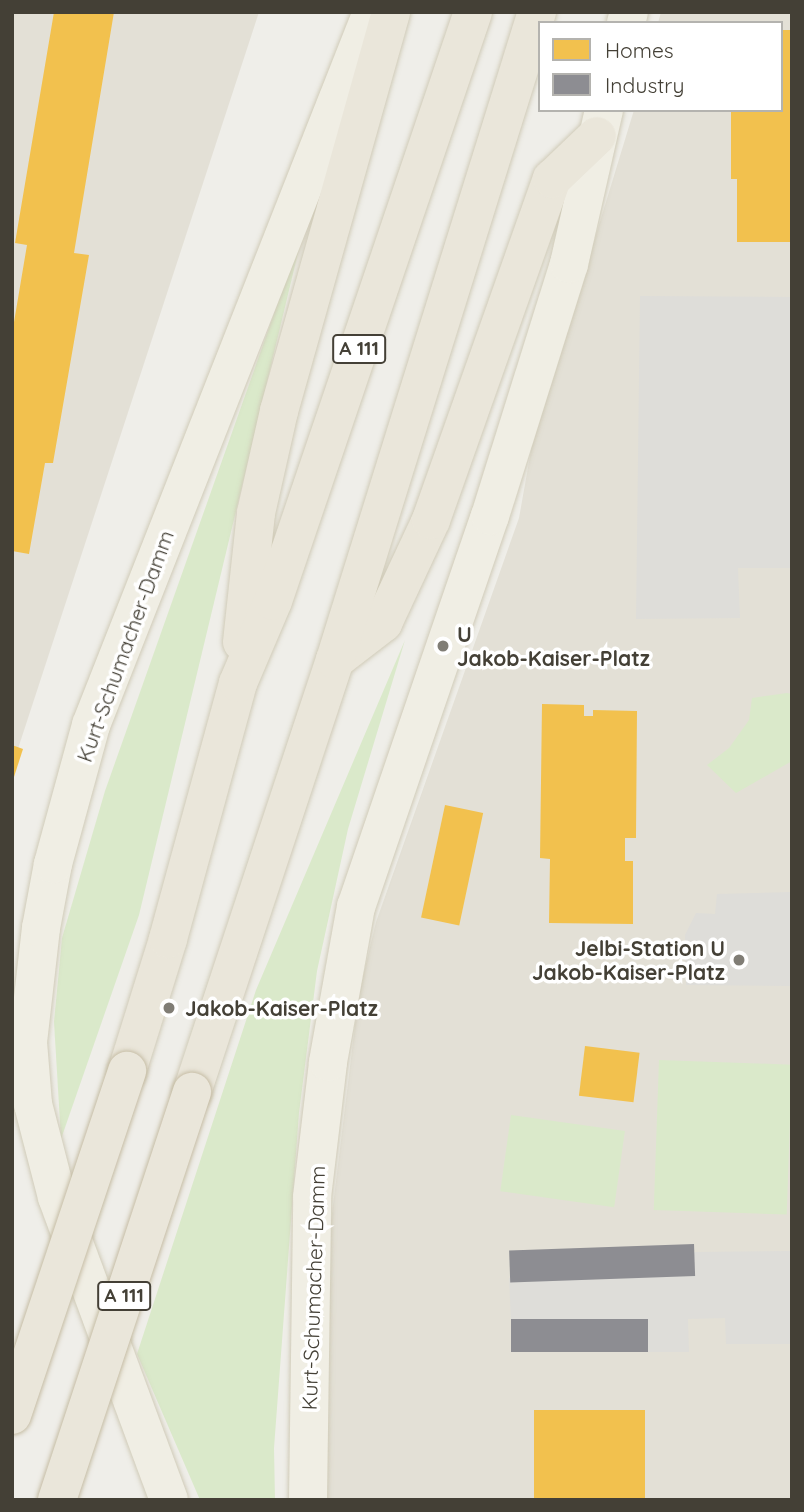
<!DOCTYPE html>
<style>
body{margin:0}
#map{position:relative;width:804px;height:1512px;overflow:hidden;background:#efeee9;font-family:Quicksand,sans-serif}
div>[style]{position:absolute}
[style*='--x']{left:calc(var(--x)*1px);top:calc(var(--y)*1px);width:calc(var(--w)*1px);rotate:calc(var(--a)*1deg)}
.residential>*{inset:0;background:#e3e0d6}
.green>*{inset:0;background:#dae9ca;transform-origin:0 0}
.parking>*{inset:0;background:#deddd9}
.homes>*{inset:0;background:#f2c14e;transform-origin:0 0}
.industry>*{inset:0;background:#8d8d92;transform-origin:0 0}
.roads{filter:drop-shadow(0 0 2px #d0cbb8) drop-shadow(0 0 2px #d0cbb8)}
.major>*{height:38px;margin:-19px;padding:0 19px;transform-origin:19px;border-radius:19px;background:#f0eee4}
.highway>*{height:38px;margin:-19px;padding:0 19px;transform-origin:19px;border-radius:19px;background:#eae6da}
.bridges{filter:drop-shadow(0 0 2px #c6bda5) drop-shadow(0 0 2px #c6bda5)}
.highway-bridge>*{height:38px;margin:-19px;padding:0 19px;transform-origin:19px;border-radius:19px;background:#eae6da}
.dots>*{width:19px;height:19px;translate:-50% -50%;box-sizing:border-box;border:4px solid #fff;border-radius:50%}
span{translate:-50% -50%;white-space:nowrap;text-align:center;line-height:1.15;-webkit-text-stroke:7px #fff;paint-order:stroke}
.shield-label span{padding:2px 5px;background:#fff;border:2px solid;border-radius:5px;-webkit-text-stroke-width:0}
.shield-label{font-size:19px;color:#444036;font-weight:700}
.poi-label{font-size:21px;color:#444036;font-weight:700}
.left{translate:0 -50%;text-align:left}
.right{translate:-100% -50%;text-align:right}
.street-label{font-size:21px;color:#444036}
.frame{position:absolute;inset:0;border:14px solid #444036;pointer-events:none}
.legend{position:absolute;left:538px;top:21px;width:245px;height:91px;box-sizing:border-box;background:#fff;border:2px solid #b4b3af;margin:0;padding:9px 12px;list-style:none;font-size:21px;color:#444036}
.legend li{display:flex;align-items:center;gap:14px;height:35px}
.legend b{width:35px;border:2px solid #b4b3af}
</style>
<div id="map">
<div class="residential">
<div style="clip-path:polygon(12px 12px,259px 12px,12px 767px)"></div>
<div style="clip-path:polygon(661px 12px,792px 12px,792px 1500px,325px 1500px,330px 1230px,359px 993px,376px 922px,519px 518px,532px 445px,634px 110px,781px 110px,781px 23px,658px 23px)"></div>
</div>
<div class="green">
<div style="clip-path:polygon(303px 232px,139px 915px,61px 1139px,54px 1022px,62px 938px,105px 791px)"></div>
<div style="clip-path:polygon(405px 640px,348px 829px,317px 971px,299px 1113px,274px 1448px,275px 1500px,200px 1500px,137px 1354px,256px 990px)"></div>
<div style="clip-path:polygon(787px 693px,792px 694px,792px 761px,736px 793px,707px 765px,729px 748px,749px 720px,752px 698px)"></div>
<div style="left:659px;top:1060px;width:133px;height:150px;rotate:2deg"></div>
<div style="left:511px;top:1115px;width:115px;height:77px;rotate:8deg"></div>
</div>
<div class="parking">
<div style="clip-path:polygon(640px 296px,792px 297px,792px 568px,738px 568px,740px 618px,636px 619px)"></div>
<div style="clip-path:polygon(792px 892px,792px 986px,686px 985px,685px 935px,696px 913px,715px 914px,717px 894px)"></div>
<div style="clip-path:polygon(792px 1251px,792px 1344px,726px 1344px,725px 1318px,688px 1319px,689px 1352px,648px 1352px,647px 1319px,511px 1321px,509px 1278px,694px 1276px,694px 1252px)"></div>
</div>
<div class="homes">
<div style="clip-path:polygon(54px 12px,114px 12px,74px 253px,89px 255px,53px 463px,45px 463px,29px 554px,12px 551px,12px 334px,27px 245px,15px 243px)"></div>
<div style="clip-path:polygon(782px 30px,792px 30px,792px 242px,737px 242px,737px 179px,731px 179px,731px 110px,781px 110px)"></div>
<div style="clip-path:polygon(542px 704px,584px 705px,584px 716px,593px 716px,593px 710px,637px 711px,636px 838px,625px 838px,625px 861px,633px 861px,633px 924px,549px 923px,550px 859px,540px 858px)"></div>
<div style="clip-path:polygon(12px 745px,23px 749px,13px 780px,12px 780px)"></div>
<div style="left:445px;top:805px;width:39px;height:115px;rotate:12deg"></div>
<div style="left:585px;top:1046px;width:55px;height:50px;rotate:7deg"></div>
<div style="left:534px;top:1410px;width:111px;height:90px"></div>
</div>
<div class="industry">
<div style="left:694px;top:1244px;width:32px;height:185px;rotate:88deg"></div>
<div style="left:648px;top:1319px;width:33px;height:137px;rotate:90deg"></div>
</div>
<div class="roads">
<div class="major">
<div style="--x:626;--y:23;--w:11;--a:-75"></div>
<div style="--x:169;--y:1500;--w:323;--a:-110.3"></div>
<div style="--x:57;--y:1197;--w:96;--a:-104.5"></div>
<div style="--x:33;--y:1104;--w:62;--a:-94.6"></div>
<div style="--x:28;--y:1042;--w:115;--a:-83.5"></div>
<div style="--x:41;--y:928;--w:65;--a:-79.4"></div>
<div style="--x:53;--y:864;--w:144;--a:-74.7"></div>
<div style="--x:91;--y:725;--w:766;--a:-68.49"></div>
<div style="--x:308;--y:1500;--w:303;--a:-89.2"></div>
<div style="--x:312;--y:1197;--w:136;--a:-83.2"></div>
<div style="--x:328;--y:1062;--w:158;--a:-79.8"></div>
<div style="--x:356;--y:907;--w:413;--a:-71.1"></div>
<div style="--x:490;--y:516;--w:264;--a:-72.6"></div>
<div style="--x:569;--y:264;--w:158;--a:-77.2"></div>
</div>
<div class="highway">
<div style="--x:242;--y:642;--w:130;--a:-83.8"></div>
<div style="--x:256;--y:513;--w:105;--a:-77.3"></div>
<div style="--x:279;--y:411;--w:414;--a:-74.3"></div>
<div style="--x:335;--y:660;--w:61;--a:-37.6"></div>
<div style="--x:383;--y:623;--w:114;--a:-65"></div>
<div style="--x:431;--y:520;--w:362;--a:-70.5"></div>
<div style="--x:552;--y:179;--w:62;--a:-43.7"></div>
<div style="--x:127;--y:1071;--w:138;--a:-72.7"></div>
<div style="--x:168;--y:939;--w:265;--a:-74.7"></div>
<div style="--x:238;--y:683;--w:89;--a:-66.9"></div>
<div style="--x:273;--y:601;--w:622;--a:-71.24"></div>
<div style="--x:192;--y:1092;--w:455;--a:-71.7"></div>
<div style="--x:335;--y:660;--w:679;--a:-72.69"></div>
</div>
</div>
<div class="bridges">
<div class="highway-bridge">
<div style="--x:12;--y:1415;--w:363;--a:-71.5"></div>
<div style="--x:57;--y:1500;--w:430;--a:-71.7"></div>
</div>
</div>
<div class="dots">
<div style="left:443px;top:646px;background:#807d75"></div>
<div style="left:739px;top:960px;background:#807d75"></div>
<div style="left:169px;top:1008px;background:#807d75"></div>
</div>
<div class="shield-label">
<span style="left:359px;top:349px">A 111</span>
<span style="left:124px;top:1296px">A 111</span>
</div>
<div class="poi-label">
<span class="left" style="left:457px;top:646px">U<br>Jakob-Kaiser-Platz</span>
<span class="right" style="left:725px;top:960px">Jelbi-Station U<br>Jakob-Kaiser-Platz</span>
<span class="left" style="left:185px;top:1008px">Jakob-Kaiser-Platz</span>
</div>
<div class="street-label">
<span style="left:125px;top:646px;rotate:-70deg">Kurt-Schumacher-Damm</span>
<span style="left:313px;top:1288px;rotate:-88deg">Kurt-Schumacher-Damm</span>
</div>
<div class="frame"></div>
<ul class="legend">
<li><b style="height:19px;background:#f2c14e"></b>Homes</li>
<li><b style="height:19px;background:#8d8d92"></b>Industry</li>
</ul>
</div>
